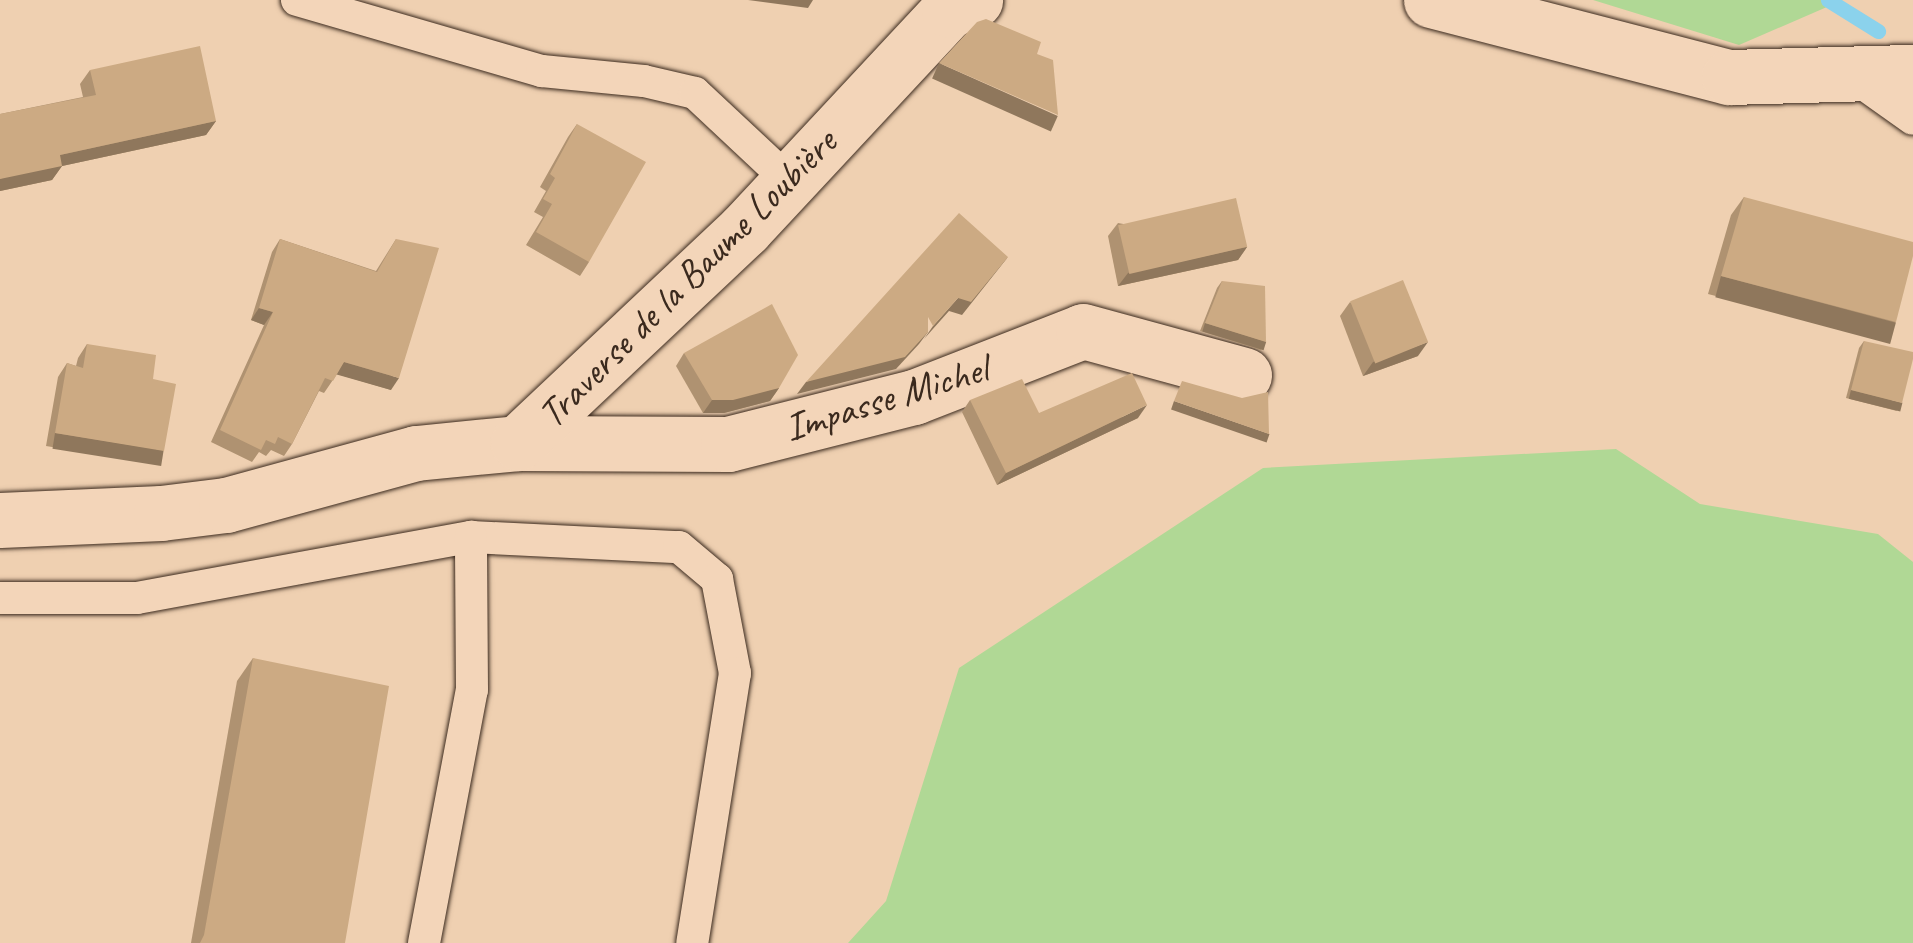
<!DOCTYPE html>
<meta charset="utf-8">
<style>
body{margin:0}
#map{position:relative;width:1913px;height:943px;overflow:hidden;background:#efd0b1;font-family:Caveat,sans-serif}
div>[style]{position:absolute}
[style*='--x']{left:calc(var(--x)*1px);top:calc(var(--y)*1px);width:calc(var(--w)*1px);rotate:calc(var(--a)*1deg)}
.green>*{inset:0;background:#b0d895}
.stream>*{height:15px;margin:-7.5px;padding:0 7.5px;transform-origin:7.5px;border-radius:7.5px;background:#8bd2ec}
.roads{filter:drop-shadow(0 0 2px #3b2a1e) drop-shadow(0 0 2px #3b2a1e)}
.service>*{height:32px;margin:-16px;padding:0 16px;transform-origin:16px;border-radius:16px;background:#f3d5b9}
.minor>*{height:55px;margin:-27.5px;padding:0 27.5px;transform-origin:27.5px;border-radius:27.5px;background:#f3d5b9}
.wall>*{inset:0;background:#af9271}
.shaded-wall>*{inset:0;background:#8f775c;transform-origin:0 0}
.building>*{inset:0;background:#ccaa83;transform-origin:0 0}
span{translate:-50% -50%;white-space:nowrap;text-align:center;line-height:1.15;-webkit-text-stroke:8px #f3d5b9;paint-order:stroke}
.street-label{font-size:40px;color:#3b2a1e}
</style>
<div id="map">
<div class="green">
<div style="clip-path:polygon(1593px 0,1843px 0,1739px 45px)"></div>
<div style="clip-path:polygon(1616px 449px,1700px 504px,1878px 534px,1913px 562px,1913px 943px,848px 943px,886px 901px,959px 668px,1263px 468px)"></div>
</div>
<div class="stream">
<div style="--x:1828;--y:0;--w:59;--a:31.8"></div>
</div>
<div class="roads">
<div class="service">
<div style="--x:297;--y:0;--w:255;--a:16.2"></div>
<div style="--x:542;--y:71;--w:102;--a:5.6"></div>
<div style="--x:644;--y:81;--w:52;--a:13.2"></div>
<div style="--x:695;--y:93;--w:130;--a:43.1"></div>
<div style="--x:1854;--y:77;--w:72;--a:35.4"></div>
<div style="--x:0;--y:598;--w:137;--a:0"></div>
<div style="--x:137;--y:598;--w:340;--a:-10.4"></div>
<div style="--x:471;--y:537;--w:208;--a:2.8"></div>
<div style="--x:679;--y:547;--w:50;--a:40.1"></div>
<div style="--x:717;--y:579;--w:96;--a:79.2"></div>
<div style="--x:735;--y:673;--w:273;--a:99"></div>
<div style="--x:424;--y:943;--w:258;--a:-79.3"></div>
<div style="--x:472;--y:690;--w:153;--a:-90.4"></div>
</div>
<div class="minor">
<div style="--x:1431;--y:0;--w:308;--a:14.5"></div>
<div style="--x:1729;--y:77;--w:184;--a:-1.6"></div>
<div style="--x:518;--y:443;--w:210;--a:0.3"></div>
<div style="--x:728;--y:444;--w:192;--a:-14.2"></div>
<div style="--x:914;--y:397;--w:181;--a:-21.3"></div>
<div style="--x:1083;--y:331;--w:167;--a:15.3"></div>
<div style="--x:0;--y:520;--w:161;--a:-2.5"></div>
<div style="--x:161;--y:513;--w:65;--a:-7"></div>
<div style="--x:226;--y:505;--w:197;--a:-15.3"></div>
<div style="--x:416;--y:453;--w:102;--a:-5.6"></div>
<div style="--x:518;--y:443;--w:311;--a:-43.3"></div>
<div style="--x:744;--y:230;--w:301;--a:-47"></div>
<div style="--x:949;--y:10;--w:28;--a:-21"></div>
</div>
</div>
<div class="wall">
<div style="clip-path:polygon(90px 70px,216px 121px,206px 135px,62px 166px,52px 180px,0 191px,0 114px,83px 97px,80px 84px)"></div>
<div style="clip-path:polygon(577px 124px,589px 262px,580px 276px,526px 245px,543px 217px,534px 212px,546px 191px,540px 187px,568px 137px)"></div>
<div style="clip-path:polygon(1744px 197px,1896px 322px,1883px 339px,1708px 294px,1731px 215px)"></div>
<div style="clip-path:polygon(1118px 223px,1247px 247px,1238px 260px,1118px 286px,1108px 236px)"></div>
<div style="clip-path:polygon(280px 239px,376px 271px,396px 239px,391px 390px,337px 374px,324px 393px,319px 391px,292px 444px,284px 456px,271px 450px,266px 456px,259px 452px,252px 462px,211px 442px,264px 325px,251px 320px,272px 252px)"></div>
<div style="clip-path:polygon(1222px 281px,1266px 342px,1261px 350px,1200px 331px,1217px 288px)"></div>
<div style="clip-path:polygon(1350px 302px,1418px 356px,1363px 376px,1340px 316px)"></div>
<div style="clip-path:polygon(1864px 341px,1897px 411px,1846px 398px,1859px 348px)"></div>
<div style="clip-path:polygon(87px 344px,153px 379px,155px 464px,46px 446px,58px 377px,67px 363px,76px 366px,78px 358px)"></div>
<div style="clip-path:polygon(684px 353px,779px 388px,770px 401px,724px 413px,703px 413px,676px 366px)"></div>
<div style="clip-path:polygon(970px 400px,1039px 413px,1138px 418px,997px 485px,962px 412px)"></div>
<div style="clip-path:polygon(253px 658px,345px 943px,191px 943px,237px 681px)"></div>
</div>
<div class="shaded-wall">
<div style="clip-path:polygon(748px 0,813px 0,808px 8px)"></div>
<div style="left:939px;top:63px;width:130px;height:17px;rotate:24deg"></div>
<div style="clip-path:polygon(216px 121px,206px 135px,62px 166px,52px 180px,0 191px,0 179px,60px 155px)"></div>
<div style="clip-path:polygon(1247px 247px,1238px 260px,1118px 286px,1128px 273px)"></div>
<div style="clip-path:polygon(1008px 257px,962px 315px,949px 311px,924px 339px,933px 326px,958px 298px)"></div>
<div style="left:1721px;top:276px;width:181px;height:22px;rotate:15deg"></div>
<div style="clip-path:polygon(259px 308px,273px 312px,264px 325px,251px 320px)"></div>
<div style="left:1205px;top:323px;width:64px;height:9px;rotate:17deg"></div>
<div style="clip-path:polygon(928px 332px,919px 344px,896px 369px,797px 394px,806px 382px)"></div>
<div style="clip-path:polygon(1428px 342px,1418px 356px,1363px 376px,1373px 362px)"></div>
<div style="clip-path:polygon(344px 362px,399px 378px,391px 390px,335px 374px)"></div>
<div style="clip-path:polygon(779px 388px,770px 401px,724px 413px,703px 413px,712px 400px)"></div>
<div style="left:1851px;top:390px;width:53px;height:9px;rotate:14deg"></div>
<div style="left:1174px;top:401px;width:101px;height:9px;rotate:19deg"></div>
<div style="clip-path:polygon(1147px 405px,1138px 418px,997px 485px,1006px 473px)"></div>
<div style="left:55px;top:433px;width:110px;height:16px;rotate:9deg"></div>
</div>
<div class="building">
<div style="clip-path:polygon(986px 19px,1041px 42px,1037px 54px,1053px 60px,1058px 115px,939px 63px,977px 22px)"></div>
<div style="clip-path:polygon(200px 46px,216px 121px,60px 155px,62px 166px,0 179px,0 114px,96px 95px,90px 70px)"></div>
<div style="clip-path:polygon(577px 124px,646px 162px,589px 262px,536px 232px,552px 204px,543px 199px,555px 178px,550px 174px)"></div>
<div style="clip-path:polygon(1744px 197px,1913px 242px,1913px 256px,1896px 322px,1721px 276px)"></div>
<div style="left:1236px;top:198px;width:50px;height:121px;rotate:77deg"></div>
<div style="clip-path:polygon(959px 213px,1008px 257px,971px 302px,958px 298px,933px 326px,928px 317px,928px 332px,905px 357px,806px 382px)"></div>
<div style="clip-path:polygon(280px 239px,377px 272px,396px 239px,439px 248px,399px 378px,344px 362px,333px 381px,325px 378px,292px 444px,278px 437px,275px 444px,266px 440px,261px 450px,220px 430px,273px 312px,259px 308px)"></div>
<div style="left:1403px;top:280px;width:67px;height:57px;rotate:68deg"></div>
<div style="clip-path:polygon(1222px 281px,1265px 286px,1266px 342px,1205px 323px)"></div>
<div style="clip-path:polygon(772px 304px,798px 355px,779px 388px,733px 400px,712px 400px,684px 353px)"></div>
<div style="clip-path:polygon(1864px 341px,1913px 352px,1913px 359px,1902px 403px,1851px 390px)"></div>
<div style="clip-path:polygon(87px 344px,156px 355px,153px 379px,176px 384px,164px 451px,55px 433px,67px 363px,83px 368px)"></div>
<div style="clip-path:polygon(1132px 373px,1147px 405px,1006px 473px,970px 400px,1022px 379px,1039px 413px)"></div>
<div style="clip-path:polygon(1182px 381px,1242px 398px,1268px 392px,1269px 434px,1174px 401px)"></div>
<div style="clip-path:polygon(253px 658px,389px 686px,345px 943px,200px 943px,204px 935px)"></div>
</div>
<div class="street-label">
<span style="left:687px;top:278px;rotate:-45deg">Traverse de la Baume Loubière</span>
<span style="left:886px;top:398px;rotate:-17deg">Impasse Michel</span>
</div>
</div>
